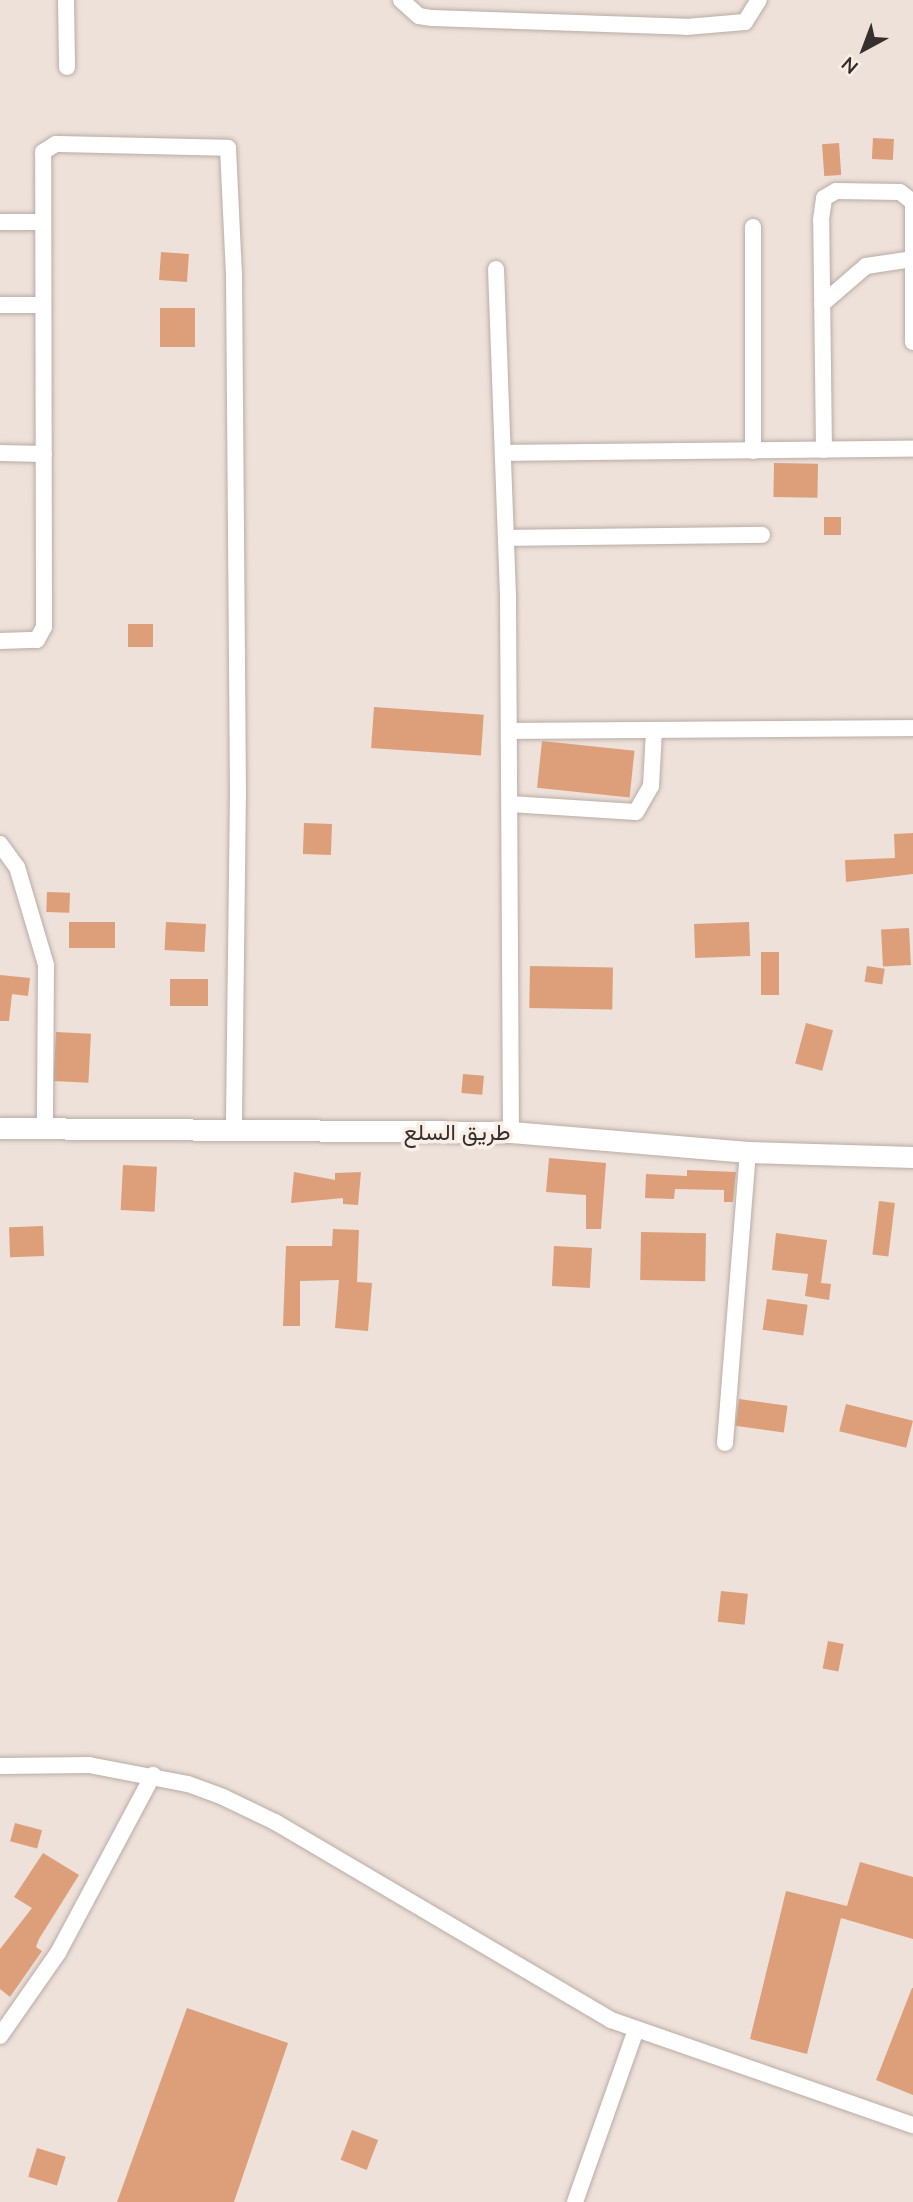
<!DOCTYPE html>
<meta charset="utf-8">
<style>
body{margin:0}
#map{position:relative;width:913px;height:2202px;overflow:hidden;background:#eee1d9;font-family:"Nunito Sans",Vazirmatn,sans-serif}
div>[style]{position:absolute}
[style*='--x']{left:calc(var(--x)*1px);top:calc(var(--y)*1px);width:calc(var(--w)*1px);rotate:calc(var(--a)*1deg)}
.building>*{inset:0;background:#dc9f79;transform-origin:0 0}
.roads{filter:drop-shadow(0 0 2px #b9aca5) drop-shadow(0 0 2px #b9aca5)}
.minor>*{height:16px;margin:-8px;padding:0 8px;transform-origin:8px;border-radius:8px;background:#fff}
.tertiary>*{height:21px;margin:-10.5px;padding:0 10.5px;transform-origin:10.5px;border-radius:10.5px;background:#fff}
span{translate:-50% -50%;white-space:nowrap;text-align:center;line-height:1.15;-webkit-text-stroke:7px #fbeee6;paint-order:stroke}
.street-label{font-size:23px;color:#35302d}
.north{position:absolute;left:829px;top:14px;width:70px;height:70px;-webkit-text-stroke:5px #fbeee6;paint-order:stroke;rotate:221deg;font-size:19px;font-weight:700;line-height:28px;text-align:center;color:#35302d}
.north::after{content:'';display:block;margin:auto;width:24px;height:32px;background:#35302d;clip-path:polygon(50% 0,100% 100%,50% 72%,0 100%)}
</style>
<div id="map">
<div class="building">
<div style="left:873px;top:138px;width:21px;height:21px;rotate:3deg"></div>
<div style="left:839px;top:143px;width:32px;height:17px;rotate:86deg"></div>
<div style="left:161px;top:252px;width:28px;height:28px;rotate:4deg"></div>
<div style="left:160px;top:308px;width:35px;height:39px"></div>
<div style="left:774px;top:463px;width:44px;height:34px;rotate:1deg"></div>
<div style="left:824px;top:517px;width:17px;height:18px"></div>
<div style="left:128px;top:624px;width:25px;height:23px"></div>
<div style="left:374px;top:707px;width:110px;height:41px;rotate:4deg"></div>
<div style="left:542px;top:741px;width:93px;height:47px;rotate:6deg"></div>
<div style="left:304px;top:823px;width:28px;height:31px;rotate:2deg"></div>
<div style="clip-path:polygon(913px 833px,913px 874px,846px 882px,845px 860px,895px 858px,894px 834px)"></div>
<div style="left:47px;top:892px;width:23px;height:20px;rotate:2deg"></div>
<div style="left:115px;top:922px;width:26px;height:46px;rotate:90deg"></div>
<div style="left:166px;top:922px;width:40px;height:28px;rotate:3deg"></div>
<div style="left:749px;top:922px;width:34px;height:55px;rotate:88deg"></div>
<div style="left:909px;top:928px;width:37px;height:28px;rotate:87deg"></div>
<div style="left:761px;top:952px;width:18px;height:43px"></div>
<div style="left:530px;top:966px;width:83px;height:42px;rotate:1deg"></div>
<div style="left:867px;top:966px;width:18px;height:16px;rotate:9deg"></div>
<div style="clip-path:polygon(0 975px,30px 978px,28px 996px,12px 994px,9px 1021px,0 1021px)"></div>
<div style="left:170px;top:979px;width:38px;height:27px"></div>
<div style="left:806px;top:1023px;width:28px;height:42px;rotate:15deg"></div>
<div style="left:56px;top:1032px;width:35px;height:49px;rotate:3deg"></div>
<div style="left:463px;top:1074px;width:21px;height:19px;rotate:5deg"></div>
<div style="clip-path:polygon(549px 1158px,606px 1163px,601px 1229px,586px 1229px,586px 1195px,546px 1192px)"></div>
<div style="left:123px;top:1165px;width:34px;height:45px;rotate:3deg"></div>
<div style="clip-path:polygon(687px 1170px,736px 1172px,733px 1202px,724px 1202px,724px 1190px,675px 1189px,674px 1199px,645px 1198px,646px 1174px,687px 1176px)"></div>
<div style="clip-path:polygon(294px 1172px,335px 1180px,335px 1173px,361px 1172px,358px 1205px,343px 1204px,343px 1198px,291px 1203px)"></div>
<div style="left:879px;top:1201px;width:16px;height:54px;rotate:7deg"></div>
<div style="left:43px;top:1226px;width:30px;height:34px;rotate:88deg"></div>
<div style="clip-path:polygon(333px 1229px,359px 1230px,357px 1282px,372px 1283px,368px 1331px,335px 1328px,339px 1280px,300px 1281px,300px 1326px,283px 1326px,286px 1246px,332px 1246px)"></div>
<div style="left:641px;top:1232px;width:65px;height:48px;rotate:1deg"></div>
<div style="clip-path:polygon(776px 1233px,827px 1240px,821px 1283px,831px 1284px,829px 1300px,805px 1296px,808px 1274px,772px 1270px)"></div>
<div style="left:554px;top:1246px;width:38px;height:40px;rotate:3deg"></div>
<div style="left:767px;top:1299px;width:41px;height:31px;rotate:8deg"></div>
<div style="left:739px;top:1399px;width:49px;height:27px;rotate:8deg"></div>
<div style="left:846px;top:1404px;width:69px;height:28px;rotate:14deg"></div>
<div style="left:721px;top:1591px;width:27px;height:31px;rotate:6deg"></div>
<div style="left:828px;top:1641px;width:16px;height:28px;rotate:11deg"></div>
<div style="left:15px;top:1823px;width:28px;height:19px;rotate:15deg"></div>
<div style="clip-path:polygon(43px 1853px,79px 1875px,39px 1939px,36px 1947px,42px 1951px,10px 1997px,0 1989px,0 1949px,32px 1908px,14px 1897px)"></div>
<div style="clip-path:polygon(860px 1862px,913px 1877px,913px 1939px,841px 1918px,807px 2054px,750px 2039px,786px 1891px,847px 1906px)"></div>
<div style="clip-path:polygon(912px 1988px,913px 1988px,913px 2095px,876px 2080px)"></div>
<div style="clip-path:polygon(187px 2008px,288px 2043px,234px 2202px,117px 2202px)"></div>
<div style="left:352px;top:2130px;width:28px;height:32px;rotate:21deg"></div>
<div style="left:37px;top:2148px;width:30px;height:30px;rotate:17deg"></div>
</div>
<div class="roads">
<div class="minor">
<div style="--x:66;--y:0;--w:67;--a:89.1"></div>
<div style="--x:401;--y:0;--w:24;--a:42"></div>
<div style="--x:419;--y:16;--w:13;--a:9"></div>
<div style="--x:432;--y:18;--w:254;--a:2"></div>
<div style="--x:686;--y:27;--w:59;--a:-4.8"></div>
<div style="--x:745;--y:22;--w:26;--a:-58"></div>
<div style="--x:0;--y:222;--w:42;--a:0"></div>
<div style="--x:753;--y:227;--w:224;--a:90"></div>
<div style="--x:496;--y:269;--w:328;--a:87.9"></div>
<div style="--x:508;--y:597;--w:535;--a:89.68"></div>
<div style="--x:822;--y:304;--w:58;--a:-40.8"></div>
<div style="--x:866;--y:266;--w:48;--a:-8.5"></div>
<div style="--x:0;--y:305;--w:42;--a:0"></div>
<div style="--x:824;--y:450;--w:230;--a:-90.7"></div>
<div style="--x:821;--y:220;--w:22;--a:-82"></div>
<div style="--x:824;--y:198;--w:14;--a:-30"></div>
<div style="--x:836;--y:191;--w:64;--a:0.9"></div>
<div style="--x:900;--y:192;--w:16;--a:38"></div>
<div style="--x:913;--y:202;--w:140;--a:90"></div>
<div style="--x:0;--y:453;--w:44;--a:1.3"></div>
<div style="--x:503;--y:453;--w:410;--a:-0.6"></div>
<div style="--x:506;--y:538;--w:256;--a:-0.7"></div>
<div style="--x:0;--y:641;--w:37;--a:-2"></div>
<div style="--x:37;--y:640;--w:15;--a:-62"></div>
<div style="--x:44;--y:627;--w:475;--a:-90.1"></div>
<div style="--x:43;--y:152;--w:15;--a:-32"></div>
<div style="--x:56;--y:144;--w:172;--a:1.3"></div>
<div style="--x:228;--y:148;--w:125;--a:87.3"></div>
<div style="--x:234;--y:273;--w:518;--a:89.56"></div>
<div style="--x:238;--y:791;--w:341;--a:90.7"></div>
<div style="--x:509;--y:731;--w:404;--a:-0.4"></div>
<div style="--x:510;--y:804;--w:126;--a:3.6"></div>
<div style="--x:636;--y:812;--w:30;--a:-60"></div>
<div style="--x:651;--y:786;--w:56;--a:-86.9"></div>
<div style="--x:0;--y:844;--w:29;--a:54"></div>
<div style="--x:17;--y:867;--w:102;--a:73.5"></div>
<div style="--x:46;--y:965;--w:163;--a:90.4"></div>
<div style="--x:725;--y:1443;--w:292;--a:-85.5"></div>
<div style="--x:0;--y:1766;--w:89;--a:-0.6"></div>
<div style="--x:89;--y:1765;--w:101;--a:10.9"></div>
<div style="--x:188;--y:1784;--w:37;--a:20"></div>
<div style="--x:223;--y:1797;--w:58;--a:25.7"></div>
<div style="--x:275;--y:1822;--w:390;--a:30.5"></div>
<div style="--x:611;--y:2020;--w:320;--a:19.2"></div>
<div style="--x:0;--y:2036;--w:101;--a:-55.1"></div>
<div style="--x:58;--y:1953;--w:202;--a:-61.9"></div>
<div style="--x:575;--y:2202;--w:182;--a:-70.5"></div>
</div>
<div class="tertiary">
<div style="--x:0;--y:1128;--w:511;--a:0.45"></div>
<div style="--x:511;--y:1132;--w:238;--a:4.8"></div>
<div style="--x:748;--y:1152;--w:165;--a:1.7"></div>
</div>
</div>
<div class="street-label">
<span style="left:457px;top:1133px">طريق السلع</span>
</div>
<div class="north">N</div>
</div>
